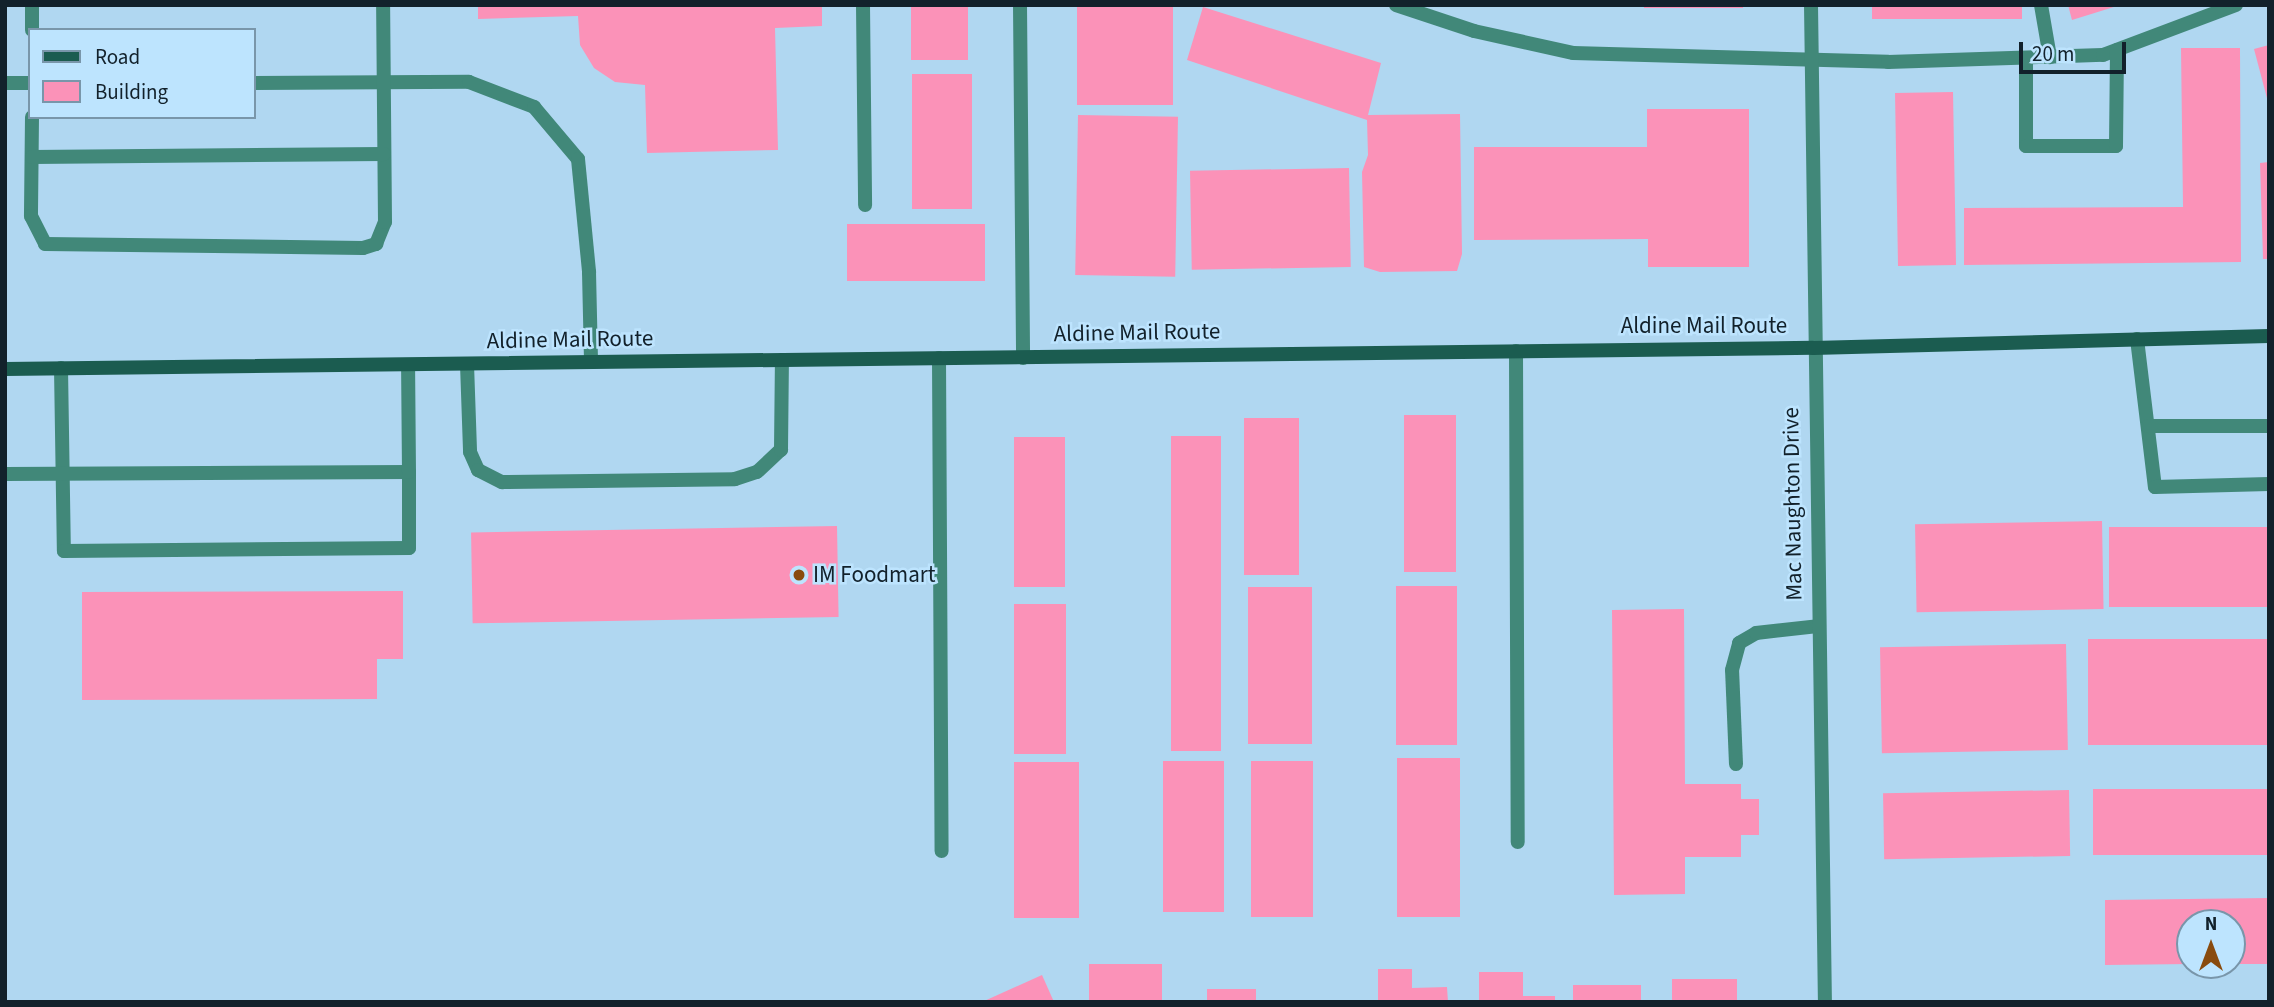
<!DOCTYPE html>
<style>
body{margin:0}
#map{position:relative;width:2274px;height:1007px;overflow:hidden;background:#b0d7f1;font-family:"Source Sans 3",sans-serif}
div>[style]{position:absolute}
[style*='--x']{left:calc(var(--x)*1px);top:calc(var(--y)*1px);width:calc(var(--w)*1px);rotate:calc(var(--a)*1deg)}
.building>*{inset:0;background:#fb92b8;transform-origin:0 0}
.lane>*{height:14px;margin:-7px;padding:0 7px;transform-origin:7px;border-radius:7px;background:#418879}
.street>*{height:14px;margin:-7px;padding:0 7px;transform-origin:7px;border-radius:7px;background:#418879}
.secondary>*{height:14px;margin:-7px;padding:0 7px;transform-origin:7px;border-radius:7px;background:#1b5c50}
.dots>*{width:19px;height:19px;translate:-50% -50%;box-sizing:border-box;border:4px solid #bde4fe;border-radius:50%}
span{translate:-50% -50%;white-space:nowrap;text-align:center;line-height:1.15;-webkit-text-stroke:5px #bde4fe;paint-order:stroke}
.street-label{font-size:23px;color:#12212b}
.poi-label{font-size:23px;color:#12212b}
.left{translate:0 -50%;text-align:left}
.frame{position:absolute;inset:0;border:7px solid #12212b;pointer-events:none}
.legend{position:absolute;left:28px;top:28px;width:228px;height:91px;box-sizing:border-box;background:#bde4fe;border:2px solid #7996aa;margin:0;padding:9px 12px;list-style:none;font-size:21px;color:#12212b}
.legend li{display:flex;align-items:center;gap:14px;height:35px}
.legend b{width:35px;border:2px solid #7996aa}
.north{position:absolute;left:2176px;top:909px;width:70px;height:70px;box-sizing:border-box;background:#bde4fe;border:2px solid #7996aa;border-radius:50%;rotate:0deg;font-size:19px;font-weight:700;line-height:28px;text-align:center;color:#12212b}
.north::after{content:'';display:block;margin:auto;width:24px;height:32px;background:#894b0e;clip-path:polygon(50% 0,100% 100%,50% 72%,0 100%)}
.scale{position:absolute;left:2019px;top:42px;width:107px;height:32px;box-sizing:border-box;border:4px solid #12212b;border-top:0;padding-left:9px;font-size:21px;line-height:24px;white-space:nowrap;color:#12212b;-webkit-text-stroke:5px #bde4fe;paint-order:stroke}
</style>
<div id="map">
<div class="building">
<div style="clip-path:polygon(478px 5px,822px 5px,822px 26px,775px 28px,778px 150px,647px 153px,645px 85px,615px 82px,594px 68px,580px 45px,578px 16px,478px 19px)"></div>
<div style="left:911px;top:5px;width:57px;height:55px"></div>
<div style="left:1077px;top:5px;width:96px;height:100px"></div>
<div style="left:1644px;top:5px;width:99px;height:3px"></div>
<div style="left:1872px;top:5px;width:150px;height:14px"></div>
<div style="clip-path:polygon(2068px 5px,2117px 5px,2117px 6px,2072px 20px)"></div>
<div style="clip-path:polygon(1203px 7px,1381px 63px,1368px 115px,1460px 114px,1462px 254px,1457px 271px,1380px 272px,1364px 267px,1362px 172px,1368px 155px,1367px 120px,1187px 60px)"></div>
<div style="clip-path:polygon(2269px 45px,2269px 102px,2268px 102px,2254px 49px)"></div>
<div style="clip-path:polygon(2181px 48px,2240px 48px,2241px 262px,1964px 265px,1964px 208px,2183px 207px)"></div>
<div style="left:912px;top:74px;width:60px;height:135px"></div>
<div style="left:1953px;top:92px;width:173px;height:58px;rotate:89deg"></div>
<div style="clip-path:polygon(1647px 109px,1749px 109px,1749px 267px,1648px 267px,1648px 239px,1474px 240px,1474px 147px,1647px 147px)"></div>
<div style="left:1078px;top:115px;width:100px;height:160px;rotate:1deg"></div>
<div style="clip-path:polygon(2269px 162px,2269px 259px,2263px 259px,2260px 163px)"></div>
<div style="left:1349px;top:168px;width:99px;height:159px;rotate:89deg"></div>
<div style="left:847px;top:224px;width:138px;height:57px"></div>
<div style="left:1404px;top:415px;width:52px;height:157px"></div>
<div style="left:1299px;top:418px;width:157px;height:55px;rotate:90deg"></div>
<div style="left:1171px;top:436px;width:50px;height:315px"></div>
<div style="left:1014px;top:437px;width:51px;height:150px"></div>
<div style="left:2102px;top:521px;width:88px;height:187px;rotate:89deg"></div>
<div style="left:837px;top:526px;width:91px;height:366px;rotate:89deg"></div>
<div style="left:2269px;top:527px;width:80px;height:160px;rotate:90deg"></div>
<div style="left:1396px;top:586px;width:61px;height:159px"></div>
<div style="left:1248px;top:587px;width:64px;height:157px"></div>
<div style="clip-path:polygon(403px 591px,403px 659px,377px 659px,377px 699px,82px 700px,82px 592px)"></div>
<div style="left:1014px;top:604px;width:52px;height:150px"></div>
<div style="clip-path:polygon(1684px 609px,1685px 784px,1741px 784px,1741px 799px,1759px 799px,1759px 835px,1741px 835px,1741px 857px,1685px 857px,1685px 894px,1614px 895px,1612px 610px)"></div>
<div style="left:2269px;top:639px;width:106px;height:181px;rotate:90deg"></div>
<div style="left:2066px;top:644px;width:106px;height:186px;rotate:89deg"></div>
<div style="left:1397px;top:758px;width:63px;height:159px"></div>
<div style="left:1163px;top:761px;width:61px;height:151px"></div>
<div style="left:1251px;top:761px;width:62px;height:156px"></div>
<div style="left:1014px;top:762px;width:65px;height:156px"></div>
<div style="left:2269px;top:789px;width:66px;height:176px;rotate:90deg"></div>
<div style="left:2069px;top:790px;width:66px;height:186px;rotate:89deg"></div>
<div style="clip-path:polygon(2269px 898px,2269px 964px,2232px 964px,2232px 923px,2190px 923px,2190px 964px,2105px 965px,2105px 900px)"></div>
<div style="left:1089px;top:964px;width:73px;height:38px"></div>
<div style="clip-path:polygon(1378px 969px,1412px 969px,1412px 988px,1447px 987px,1448px 1002px,1378px 1002px)"></div>
<div style="clip-path:polygon(1479px 972px,1523px 972px,1523px 996px,1555px 996px,1555px 1002px,1479px 1002px)"></div>
<div style="clip-path:polygon(1042px 975px,1054px 1002px,982px 1002px)"></div>
<div style="left:1672px;top:979px;width:65px;height:23px"></div>
<div style="left:1573px;top:985px;width:68px;height:17px"></div>
<div style="left:1207px;top:989px;width:49px;height:13px"></div>
</div>
<div class="lane">
<div style="--x:32;--y:5;--w:25;--a:90"></div>
<div style="--x:5;--y:83;--w:25;--a:0"></div>
<div style="--x:254;--y:83;--w:215;--a:-0.3"></div>
<div style="--x:469;--y:82;--w:70;--a:21"></div>
<div style="--x:534;--y:107;--w:68;--a:49.8"></div>
<div style="--x:578;--y:159;--w:114;--a:84.4"></div>
<div style="--x:589;--y:272;--w:90;--a:88.7"></div>
<div style="--x:32;--y:117;--w:99;--a:90.6"></div>
<div style="--x:31;--y:216;--w:31;--a:63"></div>
<div style="--x:45;--y:244;--w:318;--a:0.7"></div>
<div style="--x:363;--y:248;--w:14;--a:-17"></div>
<div style="--x:376;--y:244;--w:24;--a:-68"></div>
<div style="--x:385;--y:222;--w:217;--a:-90.5"></div>
<div style="--x:32;--y:157;--w:352;--a:-0.5"></div>
<div style="--x:2137;--y:339;--w:149;--a:83.1"></div>
<div style="--x:2155;--y:487;--w:114;--a:-1.5"></div>
<div style="--x:1516;--y:351;--w:491;--a:89.8"></div>
<div style="--x:939;--y:358;--w:493;--a:89.7"></div>
<div style="--x:467;--y:364;--w:88;--a:88"></div>
<div style="--x:470;--y:452;--w:20;--a:66"></div>
<div style="--x:478;--y:470;--w:27;--a:27"></div>
<div style="--x:502;--y:482;--w:233;--a:-0.7"></div>
<div style="--x:735;--y:479;--w:23;--a:-18"></div>
<div style="--x:757;--y:472;--w:33;--a:-43"></div>
<div style="--x:781;--y:450;--w:90;--a:-89.4"></div>
<div style="--x:61;--y:368;--w:183;--a:89.1"></div>
<div style="--x:64;--y:551;--w:345;--a:-0.5"></div>
<div style="--x:409;--y:548;--w:76;--a:-90"></div>
<div style="--x:2148;--y:426;--w:121;--a:0"></div>
<div style="--x:5;--y:474;--w:404;--a:-0.3"></div>
<div style="--x:409;--y:472;--w:107;--a:-90.5"></div>
<div style="--x:1736;--y:764;--w:94;--a:-92.4"></div>
<div style="--x:1732;--y:670;--w:28;--a:-75"></div>
<div style="--x:1739;--y:643;--w:20;--a:-30"></div>
<div style="--x:1756;--y:633;--w:62;--a:-6.4"></div>
</div>
<div class="street">
<div style="--x:863;--y:5;--w:200;--a:89.4"></div>
<div style="--x:1020;--y:5;--w:353;--a:89.5"></div>
<div style="--x:1396;--y:5;--w:82;--a:18.4"></div>
<div style="--x:1474;--y:31;--w:101;--a:12.5"></div>
<div style="--x:1573;--y:53;--w:315;--a:1.6"></div>
<div style="--x:1888;--y:62;--w:215;--a:-1.9"></div>
<div style="--x:2103;--y:55;--w:142;--a:-20.6"></div>
<div style="--x:1811;--y:5;--w:997;--a:89.2"></div>
<div style="--x:2041;--y:5;--w:53;--a:80.2"></div>
<div style="--x:2026;--y:58;--w:88;--a:90"></div>
<div style="--x:2026;--y:146;--w:90;--a:0"></div>
<div style="--x:2116;--y:146;--w:96;--a:-89.4"></div>
</div>
<div class="secondary">
<div style="--x:5;--y:369;--w:1808;--a:-0.67"></div>
<div style="--x:1813;--y:348;--w:456;--a:-1.5"></div>
</div>
<div class="dots">
<div style="left:799px;top:575px;background:#894b0e"></div>
</div>
<div class="street-label">
<span style="left:1704px;top:326px">Aldine Mail Route</span>
<span style="left:1137px;top:333px;rotate:-1deg">Aldine Mail Route</span>
<span style="left:570px;top:340px;rotate:-1deg">Aldine Mail Route</span>
<span style="left:1793px;top:504px;rotate:-91deg">Mac Naughton Drive</span>
</div>
<div class="poi-label">
<span class="left" style="left:813px;top:575px">IM Foodmart</span>
</div>
<div class="frame"></div>
<ul class="legend">
<li><b style="height:9px;background:#1b5c50"></b>Road</li>
<li><b style="height:19px;background:#fb92b8"></b>Building</li>
</ul>
<div class="north">N</div>
<div class="scale">20 m</div>
</div>
